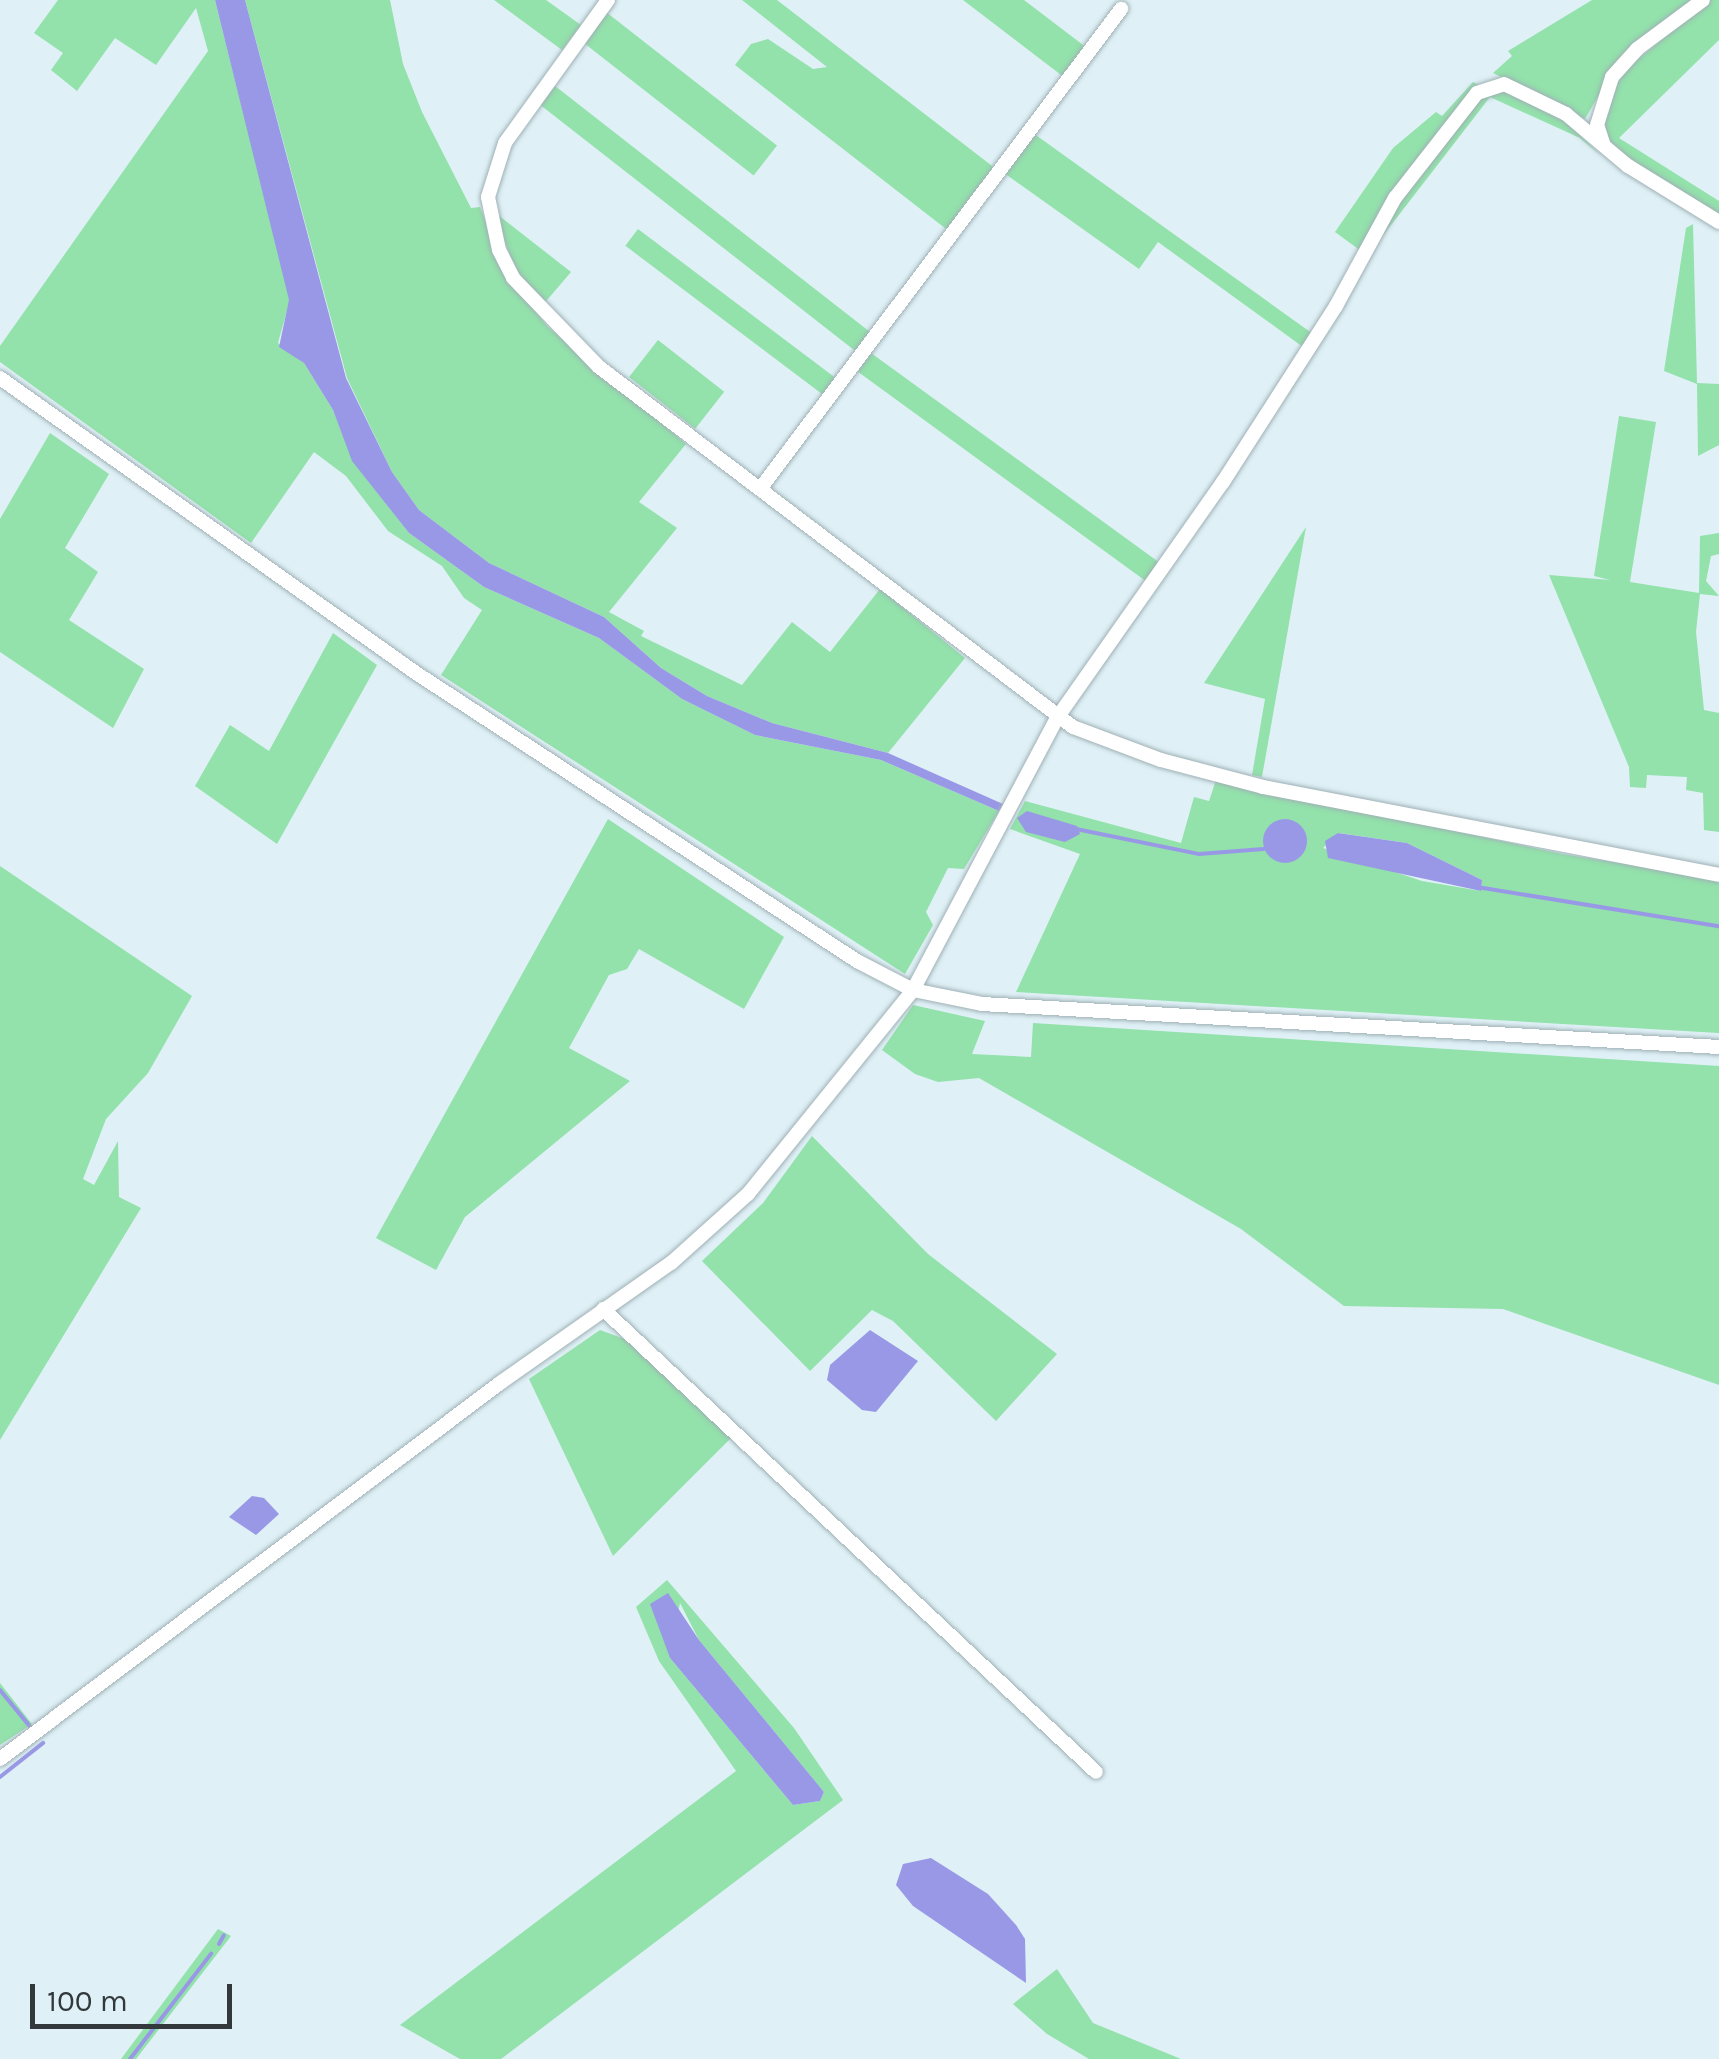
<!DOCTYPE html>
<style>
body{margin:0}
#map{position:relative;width:1719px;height:2059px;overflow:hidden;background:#dff1f6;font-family:Karla,sans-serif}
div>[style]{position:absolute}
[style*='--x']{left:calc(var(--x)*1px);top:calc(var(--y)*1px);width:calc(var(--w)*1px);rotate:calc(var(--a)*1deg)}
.green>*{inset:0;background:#93e1ab;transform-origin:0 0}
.water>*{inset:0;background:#9998e6}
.round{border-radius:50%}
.stream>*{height:4px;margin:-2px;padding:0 2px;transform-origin:2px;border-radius:2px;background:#9998e6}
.roads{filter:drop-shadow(0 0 2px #9fb0b5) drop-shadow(0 0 2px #9fb0b5)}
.minor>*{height:14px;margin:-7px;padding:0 7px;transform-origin:7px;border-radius:7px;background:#fff}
span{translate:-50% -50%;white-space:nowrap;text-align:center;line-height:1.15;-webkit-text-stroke:9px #dff1f6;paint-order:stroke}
.scale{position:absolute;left:30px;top:1984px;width:202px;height:45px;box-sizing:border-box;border:5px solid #32383b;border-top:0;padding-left:12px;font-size:30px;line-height:35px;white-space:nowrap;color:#32383b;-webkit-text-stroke:8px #dff1f6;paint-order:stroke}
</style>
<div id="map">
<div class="green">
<div style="clip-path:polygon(58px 0,215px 0,290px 300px,278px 343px,304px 363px,333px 410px,353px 461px,409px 533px,484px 587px,599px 638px,682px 699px,755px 735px,881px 760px,999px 811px,964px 869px,948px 868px,926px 912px,933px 925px,905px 974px,441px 675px,482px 610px,464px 598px,442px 566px,388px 531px,346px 476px,314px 452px,251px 543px,0 362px,0 346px,208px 51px,196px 8px,156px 65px,115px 38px,77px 91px,51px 70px,63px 53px,34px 33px)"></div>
<div style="clip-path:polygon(245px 0,390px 0,403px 64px,422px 112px,471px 208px,480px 207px,509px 280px,548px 327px,686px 444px,639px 502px,677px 528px,609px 612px,644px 631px,641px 636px,742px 685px,792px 622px,830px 652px,880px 589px,965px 658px,888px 753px,772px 723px,707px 696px,661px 668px,604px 617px,489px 563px,419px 510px,392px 472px,347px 378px)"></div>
<div style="clip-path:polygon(494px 0,546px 0,581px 25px,562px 50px)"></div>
<div style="clip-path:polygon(742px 0,777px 0,996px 169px,950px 232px,735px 65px,751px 44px,768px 39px,813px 69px,827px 67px)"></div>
<div style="clip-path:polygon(963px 0,1024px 0,1087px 48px,1065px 78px)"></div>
<div style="clip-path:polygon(1592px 0,1697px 0,1616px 65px,1585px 119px,1493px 73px,1512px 56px,1508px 51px)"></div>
<div style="clip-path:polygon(1710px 0,1719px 0,1719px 40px,1619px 138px,1719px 201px,1719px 217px,1619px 152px,1605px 135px,1601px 109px,1614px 79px)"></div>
<div style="left:606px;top:12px;width:217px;height:38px;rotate:38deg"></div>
<div style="left:550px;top:82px;width:411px;height:24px;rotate:38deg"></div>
<div style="clip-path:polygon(1473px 82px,1479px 85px,1361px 251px,1335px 232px,1393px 148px,1436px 112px,1442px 116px)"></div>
<div style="clip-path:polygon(1496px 87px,1558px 114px,1601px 156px,1580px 138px,1490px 97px,1371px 251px,1388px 216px,1473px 103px)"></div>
<div style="clip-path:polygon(1033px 133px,1313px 334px,1303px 347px,1158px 242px,1139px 269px,1004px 173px)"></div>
<div style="clip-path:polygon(493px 211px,571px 272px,542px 306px,519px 278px)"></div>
<div style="clip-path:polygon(1693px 224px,1697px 383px,1719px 384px,1719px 445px,1698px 456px,1697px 384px,1664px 371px,1686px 228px)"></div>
<div style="left:638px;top:229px;width:250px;height:21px;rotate:37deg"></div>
<div style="left:658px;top:340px;width:84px;height:47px;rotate:38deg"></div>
<div style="left:871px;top:353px;width:358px;height:23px;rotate:36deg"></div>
<div style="clip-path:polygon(1619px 416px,1656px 422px,1630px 582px,1699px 593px,1700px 536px,1719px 533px,1719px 554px,1711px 556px,1706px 581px,1719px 596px,1700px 594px,1696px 632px,1704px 710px,1719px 713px,1719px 832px,1704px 830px,1703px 793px,1686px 790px,1687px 777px,1647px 775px,1646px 788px,1630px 787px,1629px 767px,1549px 575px,1610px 580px,1594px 576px)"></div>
<div style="clip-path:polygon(50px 433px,109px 474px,65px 548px,98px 572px,69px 620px,144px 669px,113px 728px,0 652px,0 519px)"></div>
<div style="clip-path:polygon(1306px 527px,1262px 777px,1252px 775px,1265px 699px,1204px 683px)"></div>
<div style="clip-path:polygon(333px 633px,377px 665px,277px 844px,195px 786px,230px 725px,269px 751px)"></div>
<div style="clip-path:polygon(evenodd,1216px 780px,1562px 854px,1719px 879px,1719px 1033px,1016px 992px,1080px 854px,1010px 829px,1025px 801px,1181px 843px,1194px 797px,1209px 801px,1216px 780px,1339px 833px,1407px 843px,1482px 880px,1481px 891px,1422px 881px,1323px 848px,1339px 833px)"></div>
<div style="clip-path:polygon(608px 819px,784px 937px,744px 1009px,639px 949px,627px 969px,609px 975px,569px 1048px,630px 1081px,465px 1217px,436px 1270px,376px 1238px)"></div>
<div style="clip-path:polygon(0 866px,192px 996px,148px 1073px,106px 1119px,83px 1179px,94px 1185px,118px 1141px,119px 1197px,141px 1208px,0 1440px)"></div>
<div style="clip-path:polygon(913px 1005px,985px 1021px,972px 1054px,1031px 1057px,1033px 1023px,1719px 1066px,1719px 1385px,1503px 1309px,1344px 1306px,1241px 1229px,979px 1078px,938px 1082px,915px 1074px,882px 1050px)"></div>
<div style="clip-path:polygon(812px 1136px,928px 1254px,1057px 1354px,996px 1421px,893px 1321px,872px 1310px,810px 1371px,702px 1261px,763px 1203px)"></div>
<div style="clip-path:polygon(600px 1330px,630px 1341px,734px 1435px,613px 1556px,529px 1379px)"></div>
<div style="clip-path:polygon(evenodd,667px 1580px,794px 1728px,843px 1800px,501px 2059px,460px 2059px,400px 2025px,736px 1771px,659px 1661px,636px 1607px,667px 1580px,680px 1603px,699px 1640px,824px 1792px,820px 1801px,793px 1805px,670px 1658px,680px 1603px)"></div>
<div style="clip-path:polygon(0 1683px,32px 1724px,0 1745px)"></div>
<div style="clip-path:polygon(218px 1929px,231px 1936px,136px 2059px,121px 2059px)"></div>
<div style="clip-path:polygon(1057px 1969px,1093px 2023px,1181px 2059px,1089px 2059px,1047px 2034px,1013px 2004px)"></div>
</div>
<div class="water">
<div style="clip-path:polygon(215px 0,245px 0,346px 378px,392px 472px,419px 510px,489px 563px,604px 617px,661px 668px,707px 696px,772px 723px,888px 753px,1003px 804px,999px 811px,881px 760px,755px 735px,682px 699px,599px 638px,484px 587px,409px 533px,352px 461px,333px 410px,304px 363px,279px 347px,289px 300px)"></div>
<div style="clip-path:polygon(1027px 811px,1077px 826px,1080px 834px,1065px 842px,1026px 832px,1017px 818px)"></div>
<div class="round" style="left:1263px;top:819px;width:44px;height:44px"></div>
<div style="clip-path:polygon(1338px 833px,1407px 843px,1482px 880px,1481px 891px,1328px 858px,1325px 841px)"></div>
<div style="clip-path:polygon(870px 1330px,918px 1361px,876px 1412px,862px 1410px,827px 1380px,830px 1365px)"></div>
<div style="clip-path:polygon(252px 1496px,264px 1498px,279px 1514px,256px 1535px,229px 1517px)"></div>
<div style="clip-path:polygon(668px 1593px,699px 1640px,824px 1792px,820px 1801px,793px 1805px,670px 1658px,650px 1604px)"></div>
<div style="clip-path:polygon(931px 1858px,988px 1894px,1016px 1925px,1025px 1939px,1026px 1983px,913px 1906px,896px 1885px,903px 1864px)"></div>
</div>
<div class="stream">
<div style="--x:1076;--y:829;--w:126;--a:11.5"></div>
<div style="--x:1199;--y:854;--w:65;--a:-4.4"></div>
<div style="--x:1477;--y:887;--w:245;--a:9.2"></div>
<div style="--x:0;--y:1690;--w:50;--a:50.6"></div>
<div style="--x:0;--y:1777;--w:55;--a:-38.3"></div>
<div style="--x:219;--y:1944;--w:10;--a:-61"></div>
<div style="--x:130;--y:2059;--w:133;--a:-52.4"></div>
</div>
<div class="roads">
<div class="minor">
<div style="--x:608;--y:0;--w:176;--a:125.8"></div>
<div style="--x:505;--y:143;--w:57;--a:107.5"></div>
<div style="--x:488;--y:197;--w:54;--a:78.3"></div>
<div style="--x:499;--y:250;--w:31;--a:63"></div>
<div style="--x:513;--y:278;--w:124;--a:46"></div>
<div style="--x:599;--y:367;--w:595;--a:37.22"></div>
<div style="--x:1073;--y:727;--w:94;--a:20.6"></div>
<div style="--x:1161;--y:760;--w:106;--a:14.8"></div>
<div style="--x:1263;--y:787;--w:464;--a:10.9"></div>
<div style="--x:1603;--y:143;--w:19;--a:-108"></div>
<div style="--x:1597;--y:125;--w:50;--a:-72.6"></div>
<div style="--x:1612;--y:77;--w:38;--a:-48"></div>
<div style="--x:1637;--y:49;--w:82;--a:-36.6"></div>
<div style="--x:0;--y:378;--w:510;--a:35.34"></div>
<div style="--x:416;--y:673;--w:527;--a:33.15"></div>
<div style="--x:857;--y:961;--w:63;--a:27.4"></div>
<div style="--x:913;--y:990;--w:70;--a:11.5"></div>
<div style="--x:982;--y:1004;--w:738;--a:3.34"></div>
<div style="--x:760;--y:489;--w:601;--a:-53.05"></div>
<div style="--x:603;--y:1309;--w:676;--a:43.2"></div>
<div style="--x:0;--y:1759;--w:626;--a:-36.94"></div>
<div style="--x:500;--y:1383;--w:209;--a:-35.1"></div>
<div style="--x:671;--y:1263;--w:103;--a:-41.9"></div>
<div style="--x:748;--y:1194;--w:262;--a:-51"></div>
<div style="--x:913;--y:990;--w:308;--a:-62.1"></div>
<div style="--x:1057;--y:718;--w:289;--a:-54.9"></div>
<div style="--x:1223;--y:482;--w:209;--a:-57.3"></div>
<div style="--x:1336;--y:306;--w:123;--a:-61.4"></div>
<div style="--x:1395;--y:198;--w:133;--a:-52"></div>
<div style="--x:1477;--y:93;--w:28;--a:-18"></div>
<div style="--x:1504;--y:84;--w:69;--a:25.8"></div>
<div style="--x:1566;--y:114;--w:81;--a:40"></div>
<div style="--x:1628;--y:166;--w:107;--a:31.6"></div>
</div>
</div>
<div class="scale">100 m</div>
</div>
